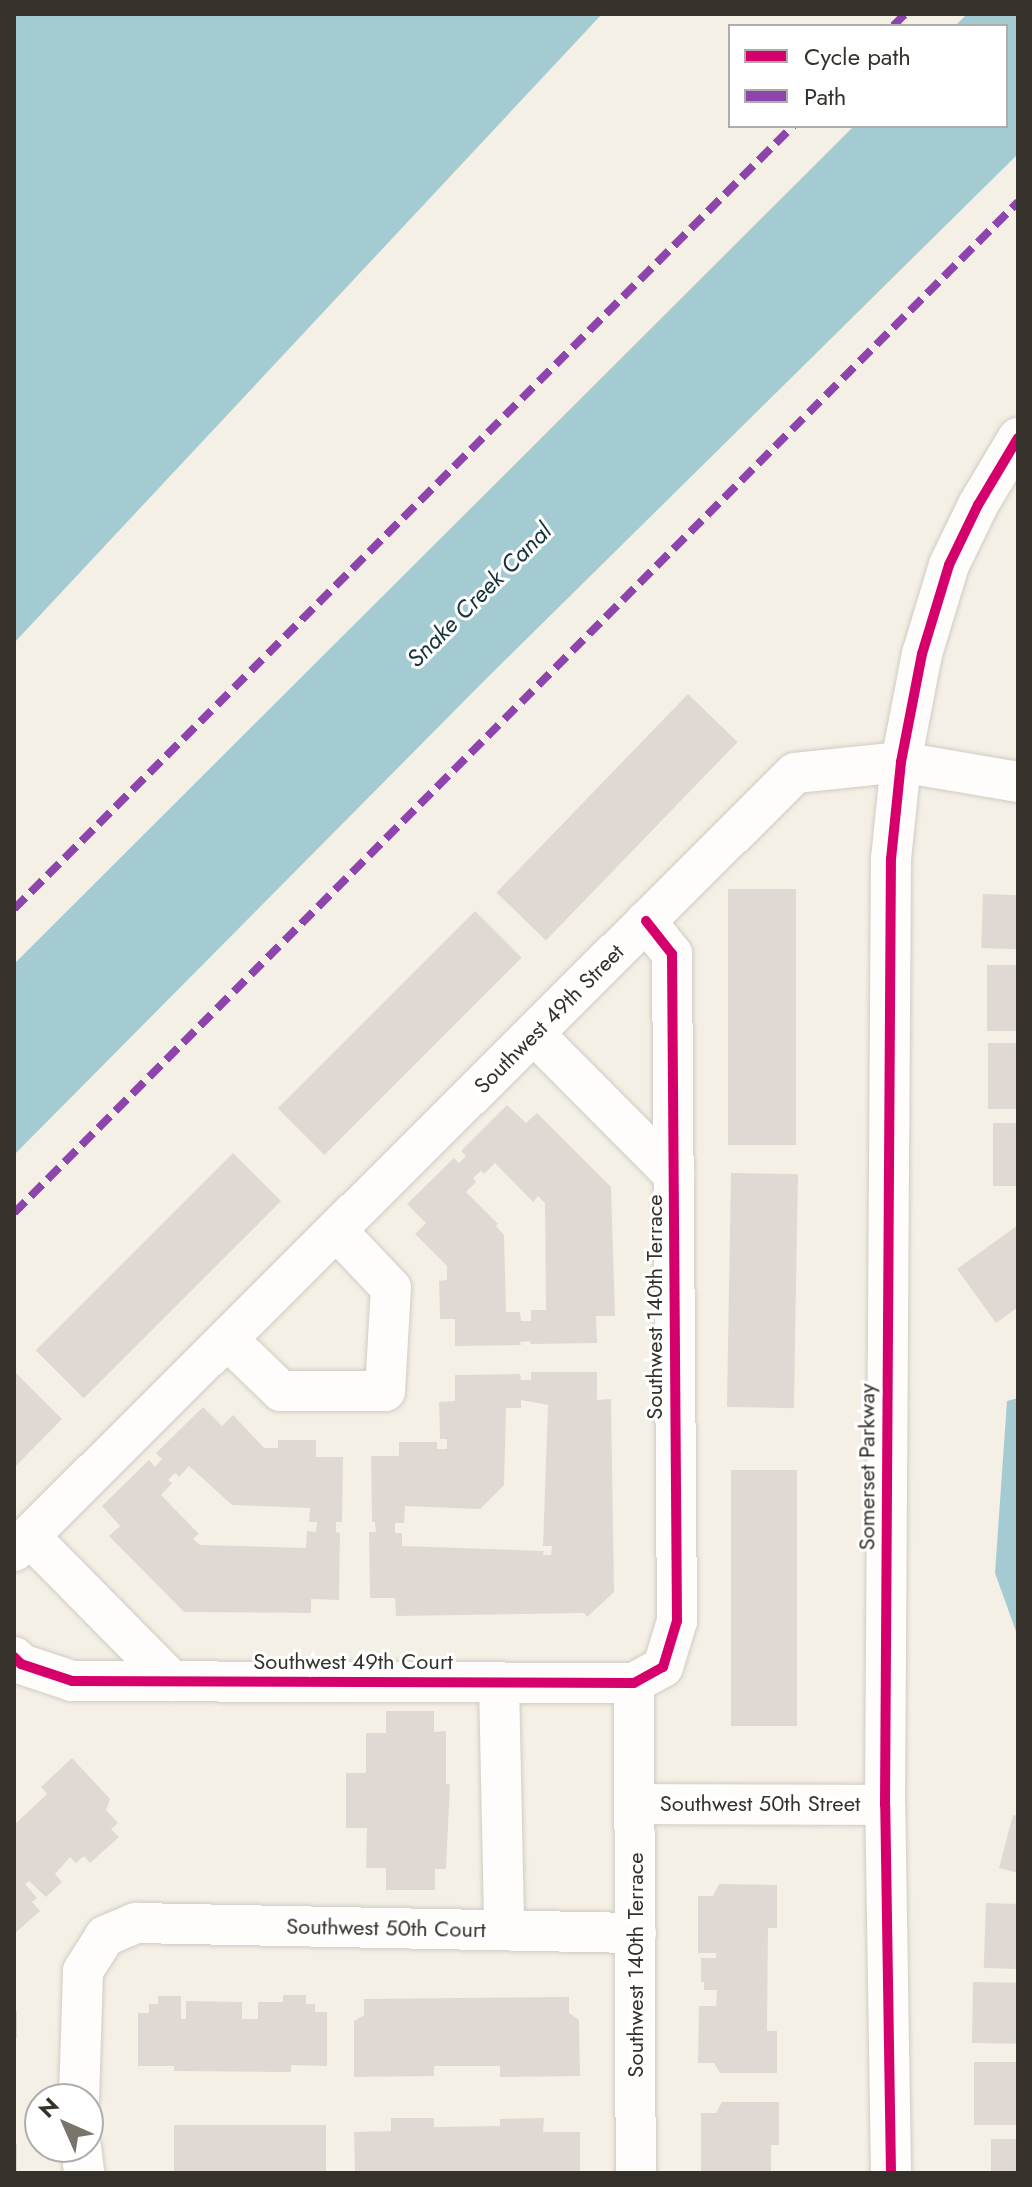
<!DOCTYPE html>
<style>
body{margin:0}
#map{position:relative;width:1032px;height:2187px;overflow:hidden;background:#f5f0e5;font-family:Jost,sans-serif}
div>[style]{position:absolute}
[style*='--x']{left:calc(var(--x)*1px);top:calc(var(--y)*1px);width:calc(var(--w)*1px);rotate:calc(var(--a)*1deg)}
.water>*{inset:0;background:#a4cbd2}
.building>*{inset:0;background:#e0d9d3;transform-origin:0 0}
.roads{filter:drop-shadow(0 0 2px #d0ccc4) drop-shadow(0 0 2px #d0ccc4)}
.minor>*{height:40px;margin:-20px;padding:0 20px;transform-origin:20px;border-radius:20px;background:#fefdfb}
.quiet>*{height:8px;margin-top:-4px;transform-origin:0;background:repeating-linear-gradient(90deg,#8e44ad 0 16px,transparent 0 24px)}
.cycleway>*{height:10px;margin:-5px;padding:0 5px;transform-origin:5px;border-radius:5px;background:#d6006c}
span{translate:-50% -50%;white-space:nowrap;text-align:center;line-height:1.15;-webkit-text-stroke:6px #fff;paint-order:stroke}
.street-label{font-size:22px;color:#36322b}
.water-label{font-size:24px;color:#15333a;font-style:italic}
.frame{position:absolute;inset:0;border:16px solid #36322b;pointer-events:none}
.legend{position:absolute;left:728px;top:24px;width:280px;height:104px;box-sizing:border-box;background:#fff;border:2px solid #afadaa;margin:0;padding:10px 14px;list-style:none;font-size:24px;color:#36322b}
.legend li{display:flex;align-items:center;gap:16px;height:40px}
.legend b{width:40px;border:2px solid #afadaa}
.north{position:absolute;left:24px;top:2083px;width:80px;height:80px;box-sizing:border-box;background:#fff;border:2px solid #afadaa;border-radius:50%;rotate:315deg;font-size:22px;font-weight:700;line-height:32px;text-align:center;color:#36322b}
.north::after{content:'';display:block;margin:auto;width:28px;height:36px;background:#79746c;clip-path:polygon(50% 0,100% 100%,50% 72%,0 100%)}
</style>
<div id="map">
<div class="water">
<div style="clip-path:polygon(14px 14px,602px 14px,14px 643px)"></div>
<div style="clip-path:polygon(967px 14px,1018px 14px,1018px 154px,482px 683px,14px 1155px,14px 964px,854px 126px,1006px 126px,1006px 26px,955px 26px)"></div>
<div style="clip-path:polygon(1018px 1398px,1018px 1637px,995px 1573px,1007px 1401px)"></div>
</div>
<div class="building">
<div style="left:688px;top:694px;width:69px;height:276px;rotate:44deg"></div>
<div style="left:728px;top:889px;width:68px;height:256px"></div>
<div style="left:983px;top:894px;width:35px;height:54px;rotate:2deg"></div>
<div style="left:475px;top:911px;width:66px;height:279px;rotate:45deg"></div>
<div style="left:1018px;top:965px;width:66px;height:31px;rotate:90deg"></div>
<div style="left:1018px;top:1043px;width:66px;height:30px;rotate:90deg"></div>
<div style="clip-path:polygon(evenodd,507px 1105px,526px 1123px,537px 1113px,611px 1187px,615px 1316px,596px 1316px,597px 1343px,531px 1344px,530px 1341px,520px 1342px,521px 1345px,455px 1346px,455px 1319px,440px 1319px,439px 1281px,447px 1280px,447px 1266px,415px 1234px,426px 1223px,407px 1204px,454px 1158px,459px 1163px,466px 1156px,461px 1151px,507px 1105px,495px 1163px,533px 1202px,538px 1196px,545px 1203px,546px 1310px,531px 1310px,531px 1321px,521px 1321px,520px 1312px,506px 1312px,504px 1235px,496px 1226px,498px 1224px,466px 1192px,476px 1182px,473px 1178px,481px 1171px,484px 1174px,495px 1163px)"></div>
<div style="left:1018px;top:1123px;width:63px;height:25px;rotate:90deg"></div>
<div style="left:233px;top:1153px;width:68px;height:279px;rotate:45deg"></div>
<div style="left:731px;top:1173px;width:67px;height:234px;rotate:1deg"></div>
<div style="clip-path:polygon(1018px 1225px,1018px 1307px,996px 1323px,957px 1269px)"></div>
<div style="clip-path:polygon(14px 1371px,62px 1419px,14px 1468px)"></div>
<div style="clip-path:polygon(evenodd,531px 1372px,597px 1372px,597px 1400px,611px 1399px,614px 1592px,587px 1617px,584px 1613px,396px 1616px,395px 1598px,370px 1598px,369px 1532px,376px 1532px,375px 1522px,372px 1522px,371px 1456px,399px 1456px,399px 1442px,437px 1442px,437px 1449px,447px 1449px,447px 1439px,440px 1439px,439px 1402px,455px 1401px,455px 1375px,520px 1374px,521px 1380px,531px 1380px,531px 1372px,521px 1400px,548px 1405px,543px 1546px,552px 1546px,551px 1555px,543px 1555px,544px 1551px,402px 1546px,402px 1533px,395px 1533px,395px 1523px,404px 1523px,405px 1506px,480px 1509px,504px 1485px,506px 1408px,521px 1408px,521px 1400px)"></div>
<div style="clip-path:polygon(evenodd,203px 1407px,222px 1426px,233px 1415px,264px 1448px,278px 1448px,278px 1440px,316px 1440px,316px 1457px,343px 1457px,342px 1522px,336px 1522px,336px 1532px,340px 1533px,339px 1600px,311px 1599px,311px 1613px,184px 1612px,109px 1536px,120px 1526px,102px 1506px,149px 1460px,155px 1467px,162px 1459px,156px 1453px,203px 1407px,189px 1466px,232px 1505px,310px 1508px,309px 1522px,317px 1522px,316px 1532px,307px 1531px,306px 1548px,200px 1545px,193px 1539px,199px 1534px,161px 1495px,172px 1483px,168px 1480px,175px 1473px,179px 1477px,189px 1466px)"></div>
<div style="left:731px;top:1470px;width:66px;height:256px"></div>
<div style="clip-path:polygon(386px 1711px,434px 1711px,434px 1732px,446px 1731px,446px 1784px,450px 1784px,446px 1869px,435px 1869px,435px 1890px,386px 1890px,386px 1868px,366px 1868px,367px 1828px,346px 1828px,346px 1773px,366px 1773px,366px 1733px,386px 1733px)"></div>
<div style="clip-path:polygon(72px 1758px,110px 1799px,106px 1810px,118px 1823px,111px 1829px,119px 1837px,90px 1863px,84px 1856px,76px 1863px,70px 1857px,55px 1874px,62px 1882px,46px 1897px,29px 1881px,25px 1884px,37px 1898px,32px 1902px,40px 1911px,14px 1934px,14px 1825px,47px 1794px,41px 1787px)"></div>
<div style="clip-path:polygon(1013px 1815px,1018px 1816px,1018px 1873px,999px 1868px)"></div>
<div style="clip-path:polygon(719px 1884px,777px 1885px,777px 1928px,768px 1928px,767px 2031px,777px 2031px,777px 2073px,720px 2073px,714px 2063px,698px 2063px,699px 2006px,716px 2006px,717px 1990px,704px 1990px,704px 1982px,701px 1982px,701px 1958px,716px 1958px,716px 1953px,698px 1953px,698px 1896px,713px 1896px)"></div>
<div style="left:986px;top:1903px;width:32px;height:65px;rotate:2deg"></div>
<div style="left:973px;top:1982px;width:45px;height:61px;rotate:1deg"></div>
<div style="clip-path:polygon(283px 1995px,306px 1995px,306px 2004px,315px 2004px,315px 2012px,327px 2012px,327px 2066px,291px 2065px,291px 2072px,174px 2071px,174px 2066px,138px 2066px,138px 2013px,149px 2013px,149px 2004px,158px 2004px,158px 1996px,181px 1996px,181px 2019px,186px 2019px,186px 2001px,242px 2002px,242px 2019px,258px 2019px,258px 2002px,283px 2002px)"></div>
<div style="clip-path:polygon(569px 1997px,569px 2013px,579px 2020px,580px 2076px,500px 2077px,500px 2066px,434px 2066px,434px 2076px,354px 2077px,354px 2021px,364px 2015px,364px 1999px)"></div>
<div style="left:14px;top:2011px;width:3px;height:27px"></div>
<div style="left:1018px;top:2062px;width:63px;height:44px;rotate:90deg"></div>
<div style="clip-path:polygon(722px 2102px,779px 2102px,779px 2145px,771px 2145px,771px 2173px,701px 2171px,701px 2113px,716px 2113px)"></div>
<div style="clip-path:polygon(391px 2118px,434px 2118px,434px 2127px,500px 2126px,500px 2119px,544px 2118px,543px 2132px,580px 2132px,580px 2173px,355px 2173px,354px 2132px,391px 2131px)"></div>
<div style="left:174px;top:2125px;width:152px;height:48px"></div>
<div style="left:1018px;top:2139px;width:34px;height:27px;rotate:90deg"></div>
<div style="left:14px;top:2144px;width:3px;height:29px"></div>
</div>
<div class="roads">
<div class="minor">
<div style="--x:534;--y:1034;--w:199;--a:45.2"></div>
<div style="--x:227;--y:1339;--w:75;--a:43.9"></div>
<div style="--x:281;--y:1391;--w:104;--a:0"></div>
<div style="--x:385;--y:1391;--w:103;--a:-86.7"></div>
<div style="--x:391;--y:1288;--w:80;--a:-133.5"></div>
<div style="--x:29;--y:1536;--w:204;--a:45.4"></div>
<div style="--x:14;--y:1551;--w:1102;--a:-44.89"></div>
<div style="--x:795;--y:773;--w:107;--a:-5.9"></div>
<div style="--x:901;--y:762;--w:119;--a:9.7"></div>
<div style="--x:14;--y:1657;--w:10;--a:45"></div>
<div style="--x:21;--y:1664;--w:54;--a:18.4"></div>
<div style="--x:72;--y:1681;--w:562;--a:0.2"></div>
<div style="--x:634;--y:1683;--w:33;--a:-29"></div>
<div style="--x:663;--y:1667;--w:48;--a:-73.1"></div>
<div style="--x:677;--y:1621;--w:667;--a:-90.43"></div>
<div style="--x:672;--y:954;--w:42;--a:-128.2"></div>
<div style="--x:499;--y:1682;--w:248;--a:88.8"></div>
<div style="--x:634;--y:1683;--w:490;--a:89.8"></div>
<div style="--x:636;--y:1804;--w:249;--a:0.2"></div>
<div style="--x:79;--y:2099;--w:128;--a:-88.2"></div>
<div style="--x:83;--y:1971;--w:41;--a:-57.8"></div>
<div style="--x:105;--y:1936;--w:34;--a:-23"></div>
<div style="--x:136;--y:1923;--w:500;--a:1.15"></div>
<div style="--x:81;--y:2147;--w:26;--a:83"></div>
<div style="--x:891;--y:2173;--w:368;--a:-90.9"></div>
<div style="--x:885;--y:1805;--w:946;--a:-89.64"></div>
<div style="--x:891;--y:859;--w:98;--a:-84.1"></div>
<div style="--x:901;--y:762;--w:110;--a:-79"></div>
<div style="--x:922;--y:654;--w:93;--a:-73.1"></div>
<div style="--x:949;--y:565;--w:67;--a:-64.2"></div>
<div style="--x:978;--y:505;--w:78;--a:-59.2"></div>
</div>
</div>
<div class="quiet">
<div style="--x:893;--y:26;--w:17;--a:-45"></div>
<div style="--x:14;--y:909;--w:1105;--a:-45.15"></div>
<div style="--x:14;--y:1213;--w:1425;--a:-45.2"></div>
</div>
<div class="cycleway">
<div style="--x:14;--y:1657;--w:10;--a:45"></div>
<div style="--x:21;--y:1664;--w:54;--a:18.4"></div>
<div style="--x:72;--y:1681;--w:562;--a:0.2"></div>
<div style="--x:634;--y:1683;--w:33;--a:-29"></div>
<div style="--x:663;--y:1667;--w:48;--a:-73.1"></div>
<div style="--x:677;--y:1621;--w:667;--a:-90.43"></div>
<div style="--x:672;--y:954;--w:42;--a:-128.2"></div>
<div style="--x:891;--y:2173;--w:368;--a:-90.9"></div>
<div style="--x:885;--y:1805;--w:946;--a:-89.64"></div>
<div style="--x:891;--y:859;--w:98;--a:-84.1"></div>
<div style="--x:901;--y:762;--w:110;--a:-79"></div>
<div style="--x:922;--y:654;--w:93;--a:-73.1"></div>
<div style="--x:949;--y:565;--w:67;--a:-64.2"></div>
<div style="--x:978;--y:505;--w:78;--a:-59.2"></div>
</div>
<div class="street-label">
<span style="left:549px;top:1019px;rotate:-45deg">Southwest 49th Street</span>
<span style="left:655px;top:1307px;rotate:-90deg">Southwest 140th Terrace</span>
<span style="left:867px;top:1467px;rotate:-90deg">Somerset Parkway</span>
<span style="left:353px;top:1662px">Southwest 49th Court</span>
<span style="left:760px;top:1804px">Southwest 50th Street</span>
<span style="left:386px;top:1928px;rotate:1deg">Southwest 50th Court</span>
<span style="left:636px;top:1965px;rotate:-90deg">Southwest 140th Terrace</span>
</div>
<div class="water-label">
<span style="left:479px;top:595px;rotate:-45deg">Snake Creek Canal</span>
</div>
<div class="frame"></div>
<ul class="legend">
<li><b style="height:10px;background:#d6006c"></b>Cycle path</li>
<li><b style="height:10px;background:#8e44ad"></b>Path</li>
</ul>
<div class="north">N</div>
</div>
